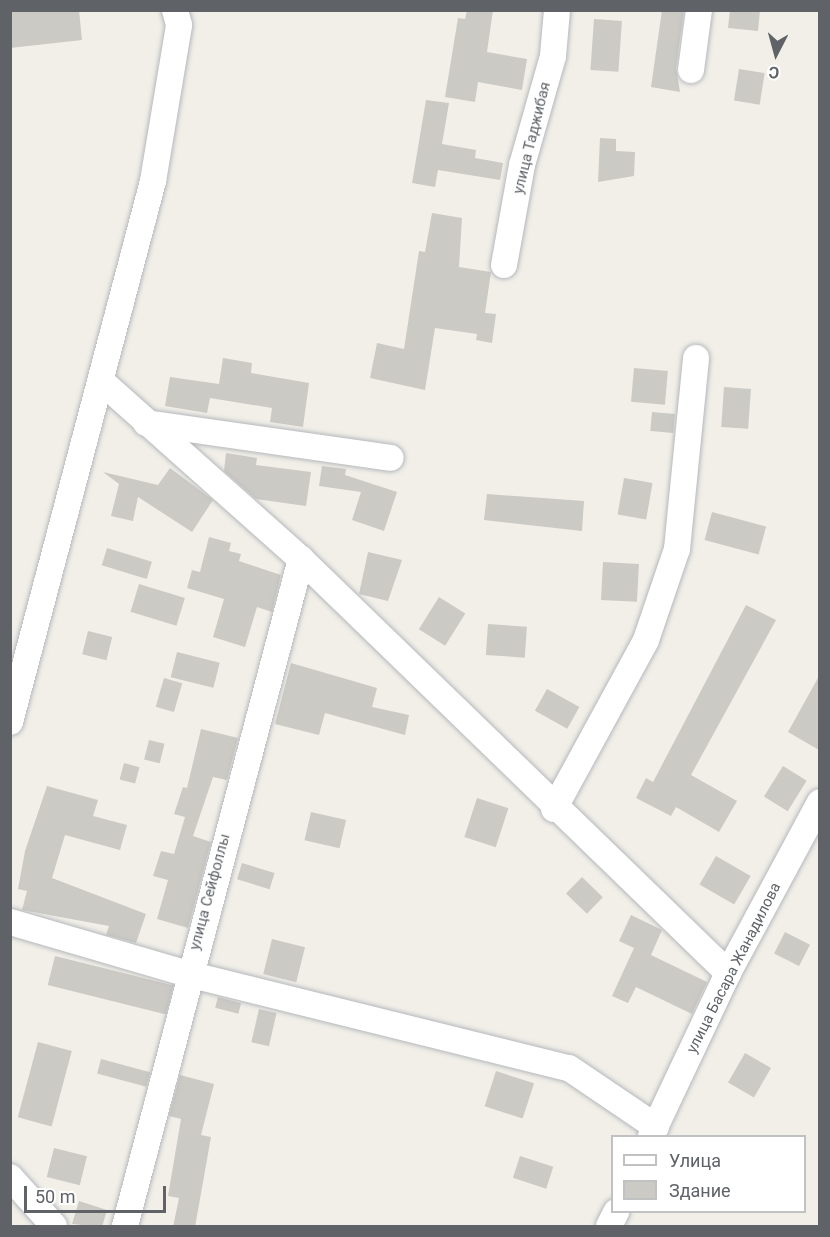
<!DOCTYPE html>
<meta charset="utf-8">
<style>
body{margin:0}
#map{position:relative;width:830px;height:1237px;overflow:hidden;background:#f1efe8;font-family:Roboto,sans-serif}
div>[style]{position:absolute}
[style*='--x']{left:calc(var(--x)*1px);top:calc(var(--y)*1px);width:calc(var(--w)*1px);rotate:calc(var(--a)*1deg)}
.building>*{inset:0;background:#cccac5;transform-origin:0 0}
.roads{filter:drop-shadow(0 0 2px #b5b8bc) drop-shadow(0 0 2px #b5b8bc)}
.minor>*{height:26px;margin:-13px;padding:0 13px;transform-origin:13px;border-radius:13px;background:#fff}
span{translate:-50% -50%;white-space:nowrap;text-align:center;line-height:1.15;-webkit-text-stroke:5px #fff;paint-order:stroke}
.street-label{font-size:15px;color:#5f6368}
.frame{position:absolute;inset:0;border:12px solid #5f6368;pointer-events:none}
.legend{position:absolute;left:611px;top:1135px;width:195px;height:78px;box-sizing:border-box;background:#fff;border:2px solid #bfc1c3;margin:0;padding:8px 10px;list-style:none;font-size:18px;color:#5f6368}
.legend li{display:flex;align-items:center;gap:12px;height:30px}
.legend b{width:30px;border:2px solid #bfc1c3}
.north{position:absolute;left:746px;top:24px;width:60px;height:60px;-webkit-text-stroke:4px #fff;paint-order:stroke;rotate:186deg;font-size:16px;font-weight:700;line-height:24px;text-align:center;color:#5f6368}
.north::after{content:'';display:block;margin:auto;width:21px;height:27px;background:#5f6368;clip-path:polygon(50% 0,100% 100%,50% 72%,0 100%)}
.scale{position:absolute;left:24px;top:1186px;width:142px;height:27px;box-sizing:border-box;border:3px solid #5f6368;border-top:0;padding-left:8px;font-size:18px;line-height:21px;white-space:nowrap;color:#5f6368;-webkit-text-stroke:4px #fff;paint-order:stroke}
</style>
<div id="map">
<div class="building">
<div style="clip-path:polygon(10px 10px,79px 10px,82px 40px,10px 48px)"></div>
<div style="clip-path:polygon(467px 10px,493px 10px,487px 52px,527px 59px,522px 90px,478px 82px,475px 102px,445px 97px,458px 18px,465px 19px)"></div>
<div style="clip-path:polygon(662px 10px,684px 10px,676px 68px,680px 92px,651px 87px)"></div>
<div style="clip-path:polygon(730px 10px,760px 10px,758px 31px,728px 28px)"></div>
<div style="left:594px;top:19px;width:28px;height:51px;rotate:4deg"></div>
<div style="left:739px;top:69px;width:26px;height:32px;rotate:9deg"></div>
<div style="clip-path:polygon(426px 100px,449px 103px,442px 144px,476px 150px,475px 158px,503px 163px,500px 180px,438px 170px,435px 187px,412px 183px)"></div>
<div style="clip-path:polygon(600px 138px,616px 139px,616px 151px,635px 152px,634px 176px,598px 182px)"></div>
<div style="clip-path:polygon(432px 213px,462px 218px,459px 267px,491px 272px,485px 313px,496px 314px,492px 343px,476px 340px,477px 334px,435px 328px,425px 390px,370px 378px,377px 343px,404px 349px,419px 251px,425px 252px)"></div>
<div style="clip-path:polygon(223px 358px,252px 363px,251px 373px,309px 383px,303px 427px,270px 422px,272px 408px,210px 398px,207px 413px,165px 406px,170px 377px,219px 384px)"></div>
<div style="left:634px;top:368px;width:34px;height:34px;rotate:5deg"></div>
<div style="left:724px;top:387px;width:27px;height:40px;rotate:4deg"></div>
<div style="left:652px;top:412px;width:23px;height:19px;rotate:5deg"></div>
<div style="clip-path:polygon(226px 453px,257px 458px,256px 465px,311px 472px,306px 506px,256px 499px,224px 471px)"></div>
<div style="clip-path:polygon(322px 466px,346px 469px,345px 475px,397px 492px,384px 531px,352px 520px,361px 492px,319px 486px)"></div>
<div style="clip-path:polygon(170px 468px,213px 500px,192px 532px,138px 497px,133px 521px,111px 516px,119px 484px,103px 472px,158px 485px)"></div>
<div style="left:624px;top:478px;width:29px;height:37px;rotate:10deg"></div>
<div style="clip-path:polygon(487px 494px,584px 501px,582px 531px,484px 520px)"></div>
<div style="left:712px;top:512px;width:56px;height:29px;rotate:15deg"></div>
<div style="clip-path:polygon(209px 537px,231px 543px,229px 551px,241px 554px,239px 561px,281px 575px,272px 612px,257px 607px,245px 647px,213px 637px,224px 599px,187px 588px,192px 570px,200px 572px)"></div>
<div style="left:107px;top:548px;width:47px;height:18px;rotate:17deg"></div>
<div style="clip-path:polygon(368px 552px,402px 560px,388px 601px,359px 594px)"></div>
<div style="left:603px;top:562px;width:36px;height:38px;rotate:3deg"></div>
<div style="left:139px;top:584px;width:48px;height:29px;rotate:17deg"></div>
<div style="left:439px;top:597px;width:31px;height:38px;rotate:32deg"></div>
<div style="clip-path:polygon(746px 605px,776px 620px,691px 775px,737px 801px,719px 832px,676px 807px,671px 816px,636px 798px,646px 778px,653px 782px)"></div>
<div style="left:488px;top:624px;width:39px;height:31px;rotate:4deg"></div>
<div style="left:88px;top:631px;width:25px;height:24px;rotate:14deg"></div>
<div style="left:177px;top:652px;width:44px;height:26px;rotate:14deg"></div>
<div style="clip-path:polygon(291px 663px,377px 688px,372px 707px,409px 715px,405px 735px,325px 713px,319px 735px,275px 724px)"></div>
<div style="clip-path:polygon(819px 676px,819px 750px,788px 732px)"></div>
<div style="left:164px;top:678px;width:19px;height:30px;rotate:16deg"></div>
<div style="left:547px;top:689px;width:37px;height:25px;rotate:29deg"></div>
<div style="clip-path:polygon(201px 729px,238px 738px,227px 780px,213px 777px,193px 836px,211px 842px,188px 928px,157px 919px,168px 880px,153px 876px,161px 851px,174px 854px,185px 817px,174px 814px,183px 787px,187px 788px)"></div>
<div style="left:149px;top:740px;width:16px;height:20px;rotate:14deg"></div>
<div style="left:124px;top:763px;width:16px;height:17px;rotate:15deg"></div>
<div style="left:783px;top:766px;width:28px;height:36px;rotate:32deg"></div>
<div style="clip-path:polygon(47px 786px,98px 800px,93px 816px,127px 825px,120px 850px,65px 835px,52px 878px,146px 914px,136px 943px,106px 935px,109px 926px,22px 910px,27px 891px,18px 889px,25px 851px)"></div>
<div style="left:477px;top:798px;width:33px;height:41px;rotate:18deg"></div>
<div style="left:311px;top:812px;width:36px;height:29px;rotate:13deg"></div>
<div style="left:716px;top:856px;width:40px;height:33px;rotate:30deg"></div>
<div style="left:242px;top:863px;width:34px;height:17px;rotate:17deg"></div>
<div style="left:582px;top:877px;width:29px;height:23px;rotate:44deg"></div>
<div style="clip-path:polygon(631px 915px,662px 930px,651px 955px,707px 982px,692px 1014px,636px 987px,628px 1003px,612px 996px,634px 948px,619px 941px)"></div>
<div style="left:785px;top:932px;width:28px;height:24px;rotate:27deg"></div>
<div style="left:272px;top:939px;width:34px;height:36px;rotate:14deg"></div>
<div style="left:55px;top:956px;width:122px;height:30px;rotate:14deg"></div>
<div style="left:218px;top:997px;width:24px;height:11px;rotate:15deg"></div>
<div style="left:259px;top:1009px;width:18px;height:34px;rotate:13deg"></div>
<div style="left:38px;top:1042px;width:35px;height:78px;rotate:15deg"></div>
<div style="left:745px;top:1053px;width:30px;height:34px;rotate:30deg"></div>
<div style="left:101px;top:1059px;width:51px;height:15px;rotate:15deg"></div>
<div style="left:496px;top:1071px;width:40px;height:37px;rotate:18deg"></div>
<div style="clip-path:polygon(180px 1075px,214px 1084px,201px 1135px,211px 1137px,195px 1227px,173px 1227px,179px 1198px,168px 1196px,181px 1119px,169px 1116px)"></div>
<div style="left:54px;top:1148px;width:34px;height:30px;rotate:14deg"></div>
<div style="left:520px;top:1156px;width:35px;height:23px;rotate:18deg"></div>
<div style="clip-path:polygon(79px 1201px,107px 1210px,102px 1227px,72px 1224px)"></div>
</div>
<div class="roads">
<div class="minor">
<div style="--x:691;--y:70;--w:61;--a:-82.4"></div>
<div style="--x:504;--y:265;--w:102;--a:-79.8"></div>
<div style="--x:522;--y:165;--w:113;--a:-74.1"></div>
<div style="--x:553;--y:56;--w:46;--a:-85"></div>
<div style="--x:101;--y:381;--w:268;--a:41.7"></div>
<div style="--x:301;--y:559;--w:595;--a:44.11"></div>
<div style="--x:146;--y:423;--w:247;--a:8.1"></div>
<div style="--x:10;--y:722;--w:560;--a:-75.19"></div>
<div style="--x:153;--y:181;--w:158;--a:-80.5"></div>
<div style="--x:179;--y:25;--w:16;--a:-105"></div>
<div style="--x:554;--y:809;--w:192;--a:-61.4"></div>
<div style="--x:646;--y:640;--w:96;--a:-71.2"></div>
<div style="--x:677;--y:549;--w:192;--a:-84.3"></div>
<div style="--x:10;--y:922;--w:185;--a:16.3"></div>
<div style="--x:188;--y:974;--w:392;--a:13.9"></div>
<div style="--x:569;--y:1068;--w:105;--a:34.1"></div>
<div style="--x:651;--y:1136;--w:180;--a:-64.7"></div>
<div style="--x:728;--y:973;--w:194;--a:-61.7"></div>
<div style="--x:10;--y:1177;--w:66;--a:48.1"></div>
<div style="--x:125;--y:1226;--w:690;--a:-75.22"></div>
<div style="--x:609;--y:1226;--w:16;--a:-63"></div>
</div>
</div>
<div class="street-label">
<span style="left:532px;top:138px;rotate:-76deg">улица Таджибая</span>
<span style="left:210px;top:892px;rotate:-75deg">улица Сейфоллы</span>
<span style="left:734px;top:968px;rotate:-63deg">улица Басара Жанадилова</span>
</div>
<div class="frame"></div>
<ul class="legend">
<li><b style="height:8px;background:#fff"></b>Улица</li>
<li><b style="height:16px;background:#cccac5"></b>Здание</li>
</ul>
<div class="north">С</div>
<div class="scale">50 m</div>
</div>
